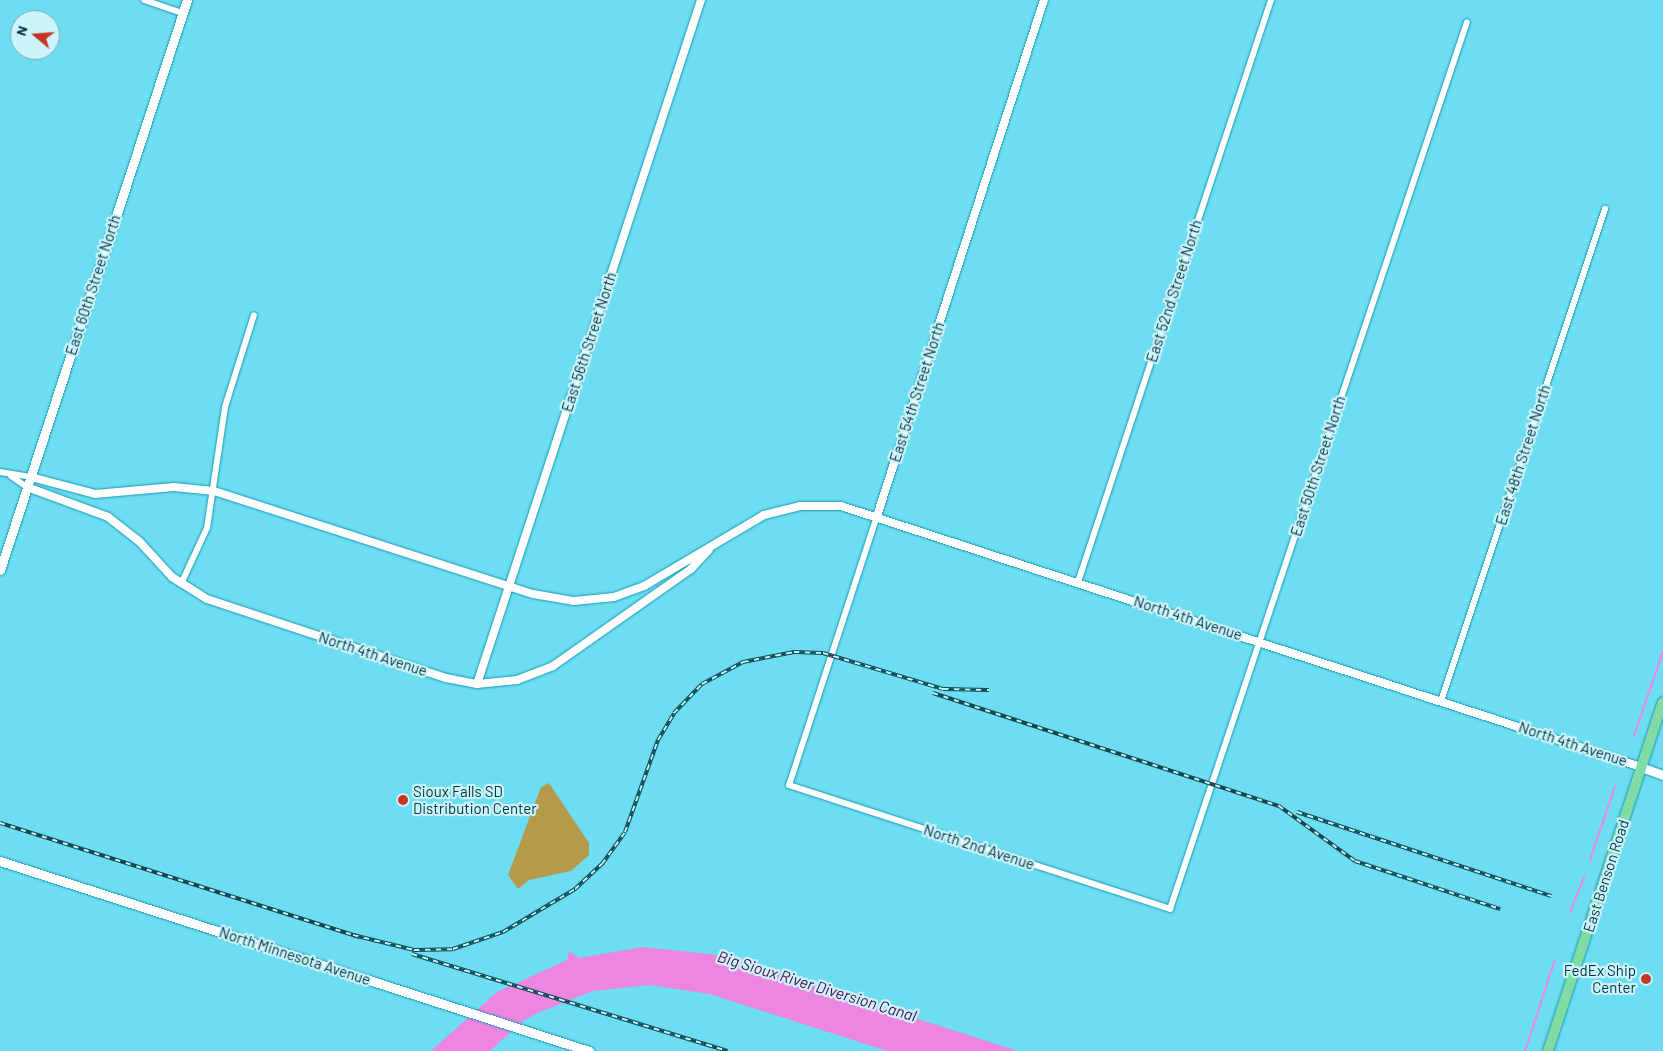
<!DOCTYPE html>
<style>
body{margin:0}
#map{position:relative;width:1663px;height:1051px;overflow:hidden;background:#6dddf2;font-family:Barlow,sans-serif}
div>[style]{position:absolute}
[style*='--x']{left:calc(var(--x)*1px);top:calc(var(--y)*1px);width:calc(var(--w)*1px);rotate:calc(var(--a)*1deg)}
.green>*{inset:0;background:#b49a4a}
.water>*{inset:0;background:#ed86e1}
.stream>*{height:2px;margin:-1px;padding:0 1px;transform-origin:1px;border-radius:1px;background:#ed86e1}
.roads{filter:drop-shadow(0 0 1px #149aae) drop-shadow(0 0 1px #149aae)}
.minor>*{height:6px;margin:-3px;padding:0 3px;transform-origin:3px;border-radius:3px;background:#fff}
.tertiary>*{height:8px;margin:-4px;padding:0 4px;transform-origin:4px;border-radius:4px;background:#fff}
.secondary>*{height:9px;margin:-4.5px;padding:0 4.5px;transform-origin:4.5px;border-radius:4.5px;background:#fff}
.primary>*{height:10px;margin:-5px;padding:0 5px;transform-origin:5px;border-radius:5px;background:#80dba4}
.rail>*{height:4px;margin-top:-2px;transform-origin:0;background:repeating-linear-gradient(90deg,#ccf4fc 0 5.5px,#0e4a54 0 11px);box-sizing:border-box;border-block:1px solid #0e4a54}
.dots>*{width:14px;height:14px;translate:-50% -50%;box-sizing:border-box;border:2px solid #ccf4fc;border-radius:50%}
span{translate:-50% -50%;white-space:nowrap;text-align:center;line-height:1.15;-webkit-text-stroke:4.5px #ccf4fc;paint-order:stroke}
.street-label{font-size:15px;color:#00343c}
.poi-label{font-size:15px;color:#00343c}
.left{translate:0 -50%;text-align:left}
.right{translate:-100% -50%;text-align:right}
.water-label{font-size:16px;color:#4a0946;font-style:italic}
.north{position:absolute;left:10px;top:10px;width:50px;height:50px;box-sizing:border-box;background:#ccf4fc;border:1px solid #7aa7af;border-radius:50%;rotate:288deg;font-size:14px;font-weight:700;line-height:20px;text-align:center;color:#00343c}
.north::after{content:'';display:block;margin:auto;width:18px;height:22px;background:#c33723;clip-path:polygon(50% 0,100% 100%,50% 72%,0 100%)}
</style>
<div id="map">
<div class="green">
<div style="clip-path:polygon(549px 783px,589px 843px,589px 855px,571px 871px,529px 880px,518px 889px,508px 875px,541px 787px)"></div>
</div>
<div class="water">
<div style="clip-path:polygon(643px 947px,717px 955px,1018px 1051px,887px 1051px,710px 994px,650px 985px,593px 991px,540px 1012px,524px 1020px,490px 1051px,431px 1051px,497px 992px,567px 960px,569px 951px,579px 958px)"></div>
</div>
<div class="stream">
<div style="--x:1634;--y:736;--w:90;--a:-71.2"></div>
<div style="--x:1590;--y:860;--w:78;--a:-71.3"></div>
<div style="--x:1570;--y:912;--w:38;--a:-68"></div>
<div style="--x:1525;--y:1051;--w:96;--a:-71.8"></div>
</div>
<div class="roads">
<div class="minor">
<div style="--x:144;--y:0;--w:40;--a:18.9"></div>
<div style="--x:0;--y:472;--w:31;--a:9"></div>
<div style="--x:11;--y:476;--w:19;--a:35"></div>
<div style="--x:877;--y:516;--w:283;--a:108.1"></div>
<div style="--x:789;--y:785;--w:401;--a:18"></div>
<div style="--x:1170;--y:909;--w:935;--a:-71.49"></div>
<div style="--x:1078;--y:582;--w:613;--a:-71.65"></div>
<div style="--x:181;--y:584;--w:62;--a:-65.1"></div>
<div style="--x:207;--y:528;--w:122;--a:-81.5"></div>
<div style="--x:225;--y:407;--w:96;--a:-72.5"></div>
<div style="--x:1441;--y:701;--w:519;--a:-71.57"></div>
</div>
<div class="tertiary">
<div style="--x:31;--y:477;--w:66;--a:14.9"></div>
<div style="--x:95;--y:494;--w:79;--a:-5.1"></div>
<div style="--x:174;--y:487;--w:40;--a:5.7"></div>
<div style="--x:214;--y:491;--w:335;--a:17.9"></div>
<div style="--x:533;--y:594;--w:42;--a:9.7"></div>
<div style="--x:574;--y:601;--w:40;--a:-5.7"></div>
<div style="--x:614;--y:597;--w:32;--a:-20"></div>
<div style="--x:644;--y:586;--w:139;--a:-30.6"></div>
<div style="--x:764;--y:515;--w:37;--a:-14"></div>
<div style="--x:800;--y:506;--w:41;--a:0"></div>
<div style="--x:841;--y:506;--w:841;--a:18.07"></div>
<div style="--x:27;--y:487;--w:86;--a:20.3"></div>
<div style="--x:108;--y:517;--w:39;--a:38"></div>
<div style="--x:139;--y:541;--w:49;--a:47.5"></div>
<div style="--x:172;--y:577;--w:41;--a:32.2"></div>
<div style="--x:207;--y:599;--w:252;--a:18.3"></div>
<div style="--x:446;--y:678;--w:32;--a:11"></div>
<div style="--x:477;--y:684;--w:40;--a:-5.7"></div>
<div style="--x:517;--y:680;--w:39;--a:-21"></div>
<div style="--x:553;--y:666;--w:169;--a:-35.1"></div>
<div style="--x:691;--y:569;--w:26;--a:-47"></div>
<div style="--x:877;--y:516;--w:542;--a:-72.07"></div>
<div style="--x:477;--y:684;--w:720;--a:-71.87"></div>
</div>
<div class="secondary">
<div style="--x:0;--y:570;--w:600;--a:-71.84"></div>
<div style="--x:1641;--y:767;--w:23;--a:20"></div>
<div style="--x:0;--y:861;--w:619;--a:17.88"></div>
</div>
<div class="primary">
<div style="--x:1548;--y:1051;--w:367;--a:-71.8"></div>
</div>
</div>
<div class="rail">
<div style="--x:933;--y:693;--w:364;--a:18.1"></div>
<div style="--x:1279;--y:806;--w:94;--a:35.9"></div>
<div style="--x:1355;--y:861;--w:153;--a:18.3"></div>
<div style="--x:1297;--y:812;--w:268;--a:18.3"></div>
<div style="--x:0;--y:823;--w:377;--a:17.6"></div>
<div style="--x:353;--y:935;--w:63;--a:13.8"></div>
<div style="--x:414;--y:950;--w:39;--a:-1"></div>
<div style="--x:453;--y:949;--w:53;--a:-18.8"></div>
<div style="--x:503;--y:932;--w:84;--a:-30.8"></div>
<div style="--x:575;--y:889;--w:37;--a:-43"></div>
<div style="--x:602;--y:864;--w:39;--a:-54"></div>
<div style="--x:625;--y:832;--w:98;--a:-70.3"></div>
<div style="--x:658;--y:740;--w:31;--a:-59"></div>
<div style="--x:674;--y:713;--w:40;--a:-46"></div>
<div style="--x:702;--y:684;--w:47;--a:-28.2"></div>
<div style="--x:743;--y:662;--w:52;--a:-11.1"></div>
<div style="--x:794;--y:652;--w:29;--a:2"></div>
<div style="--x:823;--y:653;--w:125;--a:16.7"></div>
<div style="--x:943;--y:689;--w:46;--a:1.2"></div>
<div style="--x:412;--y:954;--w:330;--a:17.1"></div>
</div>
<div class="dots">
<div style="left:403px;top:800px;background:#c33723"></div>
<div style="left:1646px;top:979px;background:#c33723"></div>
</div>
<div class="street-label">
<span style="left:93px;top:285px;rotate:-72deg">East 60th Street North</span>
<span style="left:1174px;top:291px;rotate:-72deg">East 52nd Street North</span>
<span style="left:589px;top:342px;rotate:-72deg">East 56th Street North</span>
<span style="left:917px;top:392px;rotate:-72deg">East 54th Street North</span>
<span style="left:1523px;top:455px;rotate:-72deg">East 48th Street North</span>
<span style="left:1318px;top:466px;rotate:-72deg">East 50th Street North</span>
<span style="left:1188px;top:618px;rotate:18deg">North 4th Avenue</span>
<span style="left:373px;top:654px;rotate:18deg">North 4th Avenue</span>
<span style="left:1573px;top:744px;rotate:18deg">North 4th Avenue</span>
<span style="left:979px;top:847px;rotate:18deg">North 2nd Avenue</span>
<span style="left:1606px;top:876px;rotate:-72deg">East Benson Road</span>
<span style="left:295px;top:956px;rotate:18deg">North Minnesota Avenue</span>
</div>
<div class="poi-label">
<span class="left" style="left:413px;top:800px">Sioux Falls SD<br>Distribution Center</span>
<span class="right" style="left:1636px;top:979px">FedEx Ship<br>Center</span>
</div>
<div class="water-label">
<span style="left:817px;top:986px;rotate:17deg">Big Sioux River Diversion Canal</span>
</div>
<div class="north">N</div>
</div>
